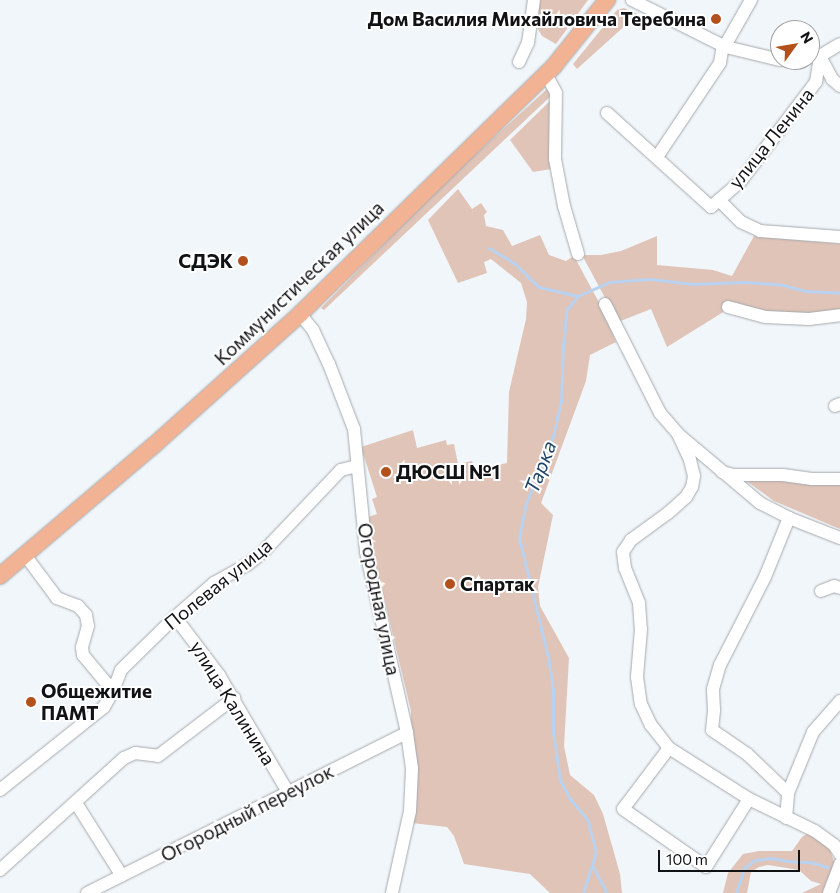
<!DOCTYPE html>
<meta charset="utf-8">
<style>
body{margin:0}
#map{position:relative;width:840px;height:893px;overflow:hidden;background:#f1f6fa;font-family:Commissioner,sans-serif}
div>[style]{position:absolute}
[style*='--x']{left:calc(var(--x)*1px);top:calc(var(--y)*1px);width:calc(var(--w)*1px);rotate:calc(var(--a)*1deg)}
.green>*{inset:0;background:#e0c4b8}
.stream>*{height:3px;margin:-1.5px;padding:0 1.5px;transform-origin:1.5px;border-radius:1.5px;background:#b9d2ef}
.roads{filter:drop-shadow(0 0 1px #a5a9ad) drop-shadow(0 0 1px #a5a9ad)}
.minor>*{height:12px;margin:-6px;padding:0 6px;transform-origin:6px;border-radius:6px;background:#fff}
.major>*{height:16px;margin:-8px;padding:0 8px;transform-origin:8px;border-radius:8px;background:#f2b294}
.dots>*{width:14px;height:14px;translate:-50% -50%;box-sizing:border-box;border:2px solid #fff;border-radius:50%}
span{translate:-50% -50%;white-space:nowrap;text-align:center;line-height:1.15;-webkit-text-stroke:4px #fff;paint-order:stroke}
.poi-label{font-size:19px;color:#111214;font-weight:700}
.right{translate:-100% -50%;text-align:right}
.left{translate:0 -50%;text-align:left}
.street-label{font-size:19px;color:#111214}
.water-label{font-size:20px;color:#1f436a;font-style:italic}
.north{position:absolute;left:770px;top:20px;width:50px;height:50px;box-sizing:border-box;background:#fff;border:1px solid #a0a0a1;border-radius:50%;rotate:58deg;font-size:14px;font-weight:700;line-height:20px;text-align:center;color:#111214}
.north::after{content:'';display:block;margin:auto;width:18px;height:22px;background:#b4501c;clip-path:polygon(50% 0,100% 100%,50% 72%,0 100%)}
.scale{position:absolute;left:658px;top:850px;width:142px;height:22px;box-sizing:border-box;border:2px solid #111214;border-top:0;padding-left:6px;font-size:15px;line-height:18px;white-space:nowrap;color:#111214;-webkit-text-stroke:4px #fff;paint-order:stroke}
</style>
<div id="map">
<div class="green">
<div style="clip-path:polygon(537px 0,588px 0,556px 44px,542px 36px,534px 22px)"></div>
<div style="clip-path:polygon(624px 8px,638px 14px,577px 69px,573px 64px,617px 10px)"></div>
<div style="clip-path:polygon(547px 89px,553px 94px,324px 310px,321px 308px,441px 186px)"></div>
<div style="clip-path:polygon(553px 98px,551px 169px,533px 172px,510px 140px)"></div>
<div style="clip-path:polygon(458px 189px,472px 209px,481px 203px,487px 212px,484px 215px,486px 226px,503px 230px,512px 246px,540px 235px,549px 255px,566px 261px,574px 256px,602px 308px,616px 342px,590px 355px,586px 381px,541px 503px,553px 515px,538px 587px,540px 606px,569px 658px,564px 746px,570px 775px,594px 795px,603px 814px,620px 874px,622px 893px,550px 893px,530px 874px,464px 864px,454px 836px,447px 827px,412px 823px,411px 711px,365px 518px,377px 514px,372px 499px,377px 497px,361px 447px,413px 430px,417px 448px,446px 440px,447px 445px,454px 444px,458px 464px,472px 461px,475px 470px,507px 463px,509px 392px,526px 319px,527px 302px,521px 283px,491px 259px,484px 262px,487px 273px,458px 283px,428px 220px)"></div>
<div style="clip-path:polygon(657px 236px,657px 265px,713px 270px,732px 276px,754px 236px,840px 244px,840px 310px,807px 316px,768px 315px,733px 306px,667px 347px,651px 309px,618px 322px,582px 255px,601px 255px,621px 251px)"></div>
<div style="clip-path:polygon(741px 477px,840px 482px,840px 529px,774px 501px)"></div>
<div style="clip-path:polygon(808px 833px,823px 842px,830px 850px,835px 864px,826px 893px,802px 893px,821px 884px,811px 881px,799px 870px,768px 865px,759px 867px,751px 872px,747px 893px,723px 893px,728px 873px,743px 854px,759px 851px,792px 851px,802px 837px)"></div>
</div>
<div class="stream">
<div style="--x:489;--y:248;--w:29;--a:31"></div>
<div style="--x:514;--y:263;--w:35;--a:44"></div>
<div style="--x:539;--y:287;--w:40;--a:13"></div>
<div style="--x:592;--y:865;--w:32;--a:62"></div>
<div style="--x:583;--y:893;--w:43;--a:-72.4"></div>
<div style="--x:596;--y:852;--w:34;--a:-105"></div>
<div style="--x:587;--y:819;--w:26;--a:-130"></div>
<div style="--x:570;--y:799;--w:21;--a:-118"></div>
<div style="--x:560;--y:780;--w:49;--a:-98.3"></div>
<div style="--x:553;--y:732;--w:41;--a:-90"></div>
<div style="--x:553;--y:691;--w:34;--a:-98"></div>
<div style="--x:548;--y:657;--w:122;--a:-103.7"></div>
<div style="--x:519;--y:538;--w:33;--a:-79"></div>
<div style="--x:525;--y:506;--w:75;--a:-68.2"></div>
<div style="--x:553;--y:436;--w:35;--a:-77"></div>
<div style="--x:561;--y:402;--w:57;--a:-88"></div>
<div style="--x:563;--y:345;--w:36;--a:-84"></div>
<div style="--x:567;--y:309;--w:17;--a:-50"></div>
<div style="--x:578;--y:296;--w:34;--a:-24"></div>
<div style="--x:609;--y:282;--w:41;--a:-4.2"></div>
<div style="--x:650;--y:279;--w:43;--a:6.6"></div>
<div style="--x:693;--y:284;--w:51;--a:-2.2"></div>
<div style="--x:744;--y:282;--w:39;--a:4"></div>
<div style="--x:783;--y:285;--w:24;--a:15"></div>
<div style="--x:806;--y:291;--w:34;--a:3"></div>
<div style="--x:736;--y:893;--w:26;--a:-72"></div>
<div style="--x:744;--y:868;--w:14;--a:-36"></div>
<div style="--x:755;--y:860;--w:16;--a:-7"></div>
<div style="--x:771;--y:858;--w:17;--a:10"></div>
<div style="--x:788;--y:861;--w:22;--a:3"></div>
<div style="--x:810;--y:862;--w:19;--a:16"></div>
</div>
<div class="roads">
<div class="minor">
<div style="--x:632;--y:0;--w:105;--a:26.6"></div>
<div style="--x:726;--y:47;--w:56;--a:13.5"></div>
<div style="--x:820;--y:56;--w:26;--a:62"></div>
<div style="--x:832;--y:79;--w:11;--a:41"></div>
<div style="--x:810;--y:57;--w:10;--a:-6"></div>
<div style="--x:820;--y:56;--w:23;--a:-31"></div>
<div style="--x:519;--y:62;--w:21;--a:-65"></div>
<div style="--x:528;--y:43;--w:43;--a:-82.1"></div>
<div style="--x:546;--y:74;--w:21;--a:62"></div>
<div style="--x:556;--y:93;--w:66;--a:90.9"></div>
<div style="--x:555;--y:159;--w:48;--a:79.2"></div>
<div style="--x:564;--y:206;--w:50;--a:73.7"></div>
<div style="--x:607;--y:113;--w:140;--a:42.1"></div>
<div style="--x:711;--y:207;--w:38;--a:-41"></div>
<div style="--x:740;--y:182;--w:126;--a:-52.8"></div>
<div style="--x:816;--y:82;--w:26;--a:-81"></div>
<div style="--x:657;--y:157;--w:113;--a:-56.2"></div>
<div style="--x:720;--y:63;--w:12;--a:-81"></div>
<div style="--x:722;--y:51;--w:59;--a:-60.4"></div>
<div style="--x:719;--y:200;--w:31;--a:45"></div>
<div style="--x:741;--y:222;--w:21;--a:25"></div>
<div style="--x:760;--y:231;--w:80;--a:4.3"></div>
<div style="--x:605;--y:304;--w:122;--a:63.2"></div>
<div style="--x:660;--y:413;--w:28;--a:49"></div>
<div style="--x:678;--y:434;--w:107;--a:40.1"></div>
<div style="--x:760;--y:503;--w:33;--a:27"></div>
<div style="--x:789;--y:518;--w:55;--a:21.4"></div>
<div style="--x:728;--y:307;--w:39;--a:15"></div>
<div style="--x:766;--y:317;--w:43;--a:2.7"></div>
<div style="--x:809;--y:319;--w:31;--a:-7"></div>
<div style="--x:300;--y:314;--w:21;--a:51"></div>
<div style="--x:313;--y:330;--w:38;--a:65"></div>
<div style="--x:329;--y:364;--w:70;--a:69"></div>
<div style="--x:354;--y:429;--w:124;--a:84.4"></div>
<div style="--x:366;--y:552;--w:186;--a:77.2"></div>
<div style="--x:407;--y:733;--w:36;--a:82"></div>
<div style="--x:412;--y:769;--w:42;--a:92.7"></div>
<div style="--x:410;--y:811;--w:84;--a:102.4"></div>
<div style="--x:835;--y:406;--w:5;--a:-22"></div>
<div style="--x:678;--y:434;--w:29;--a:65"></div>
<div style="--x:690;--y:460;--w:16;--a:76"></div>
<div style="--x:694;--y:476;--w:11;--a:100"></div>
<div style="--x:692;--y:487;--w:12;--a:121"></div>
<div style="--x:686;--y:497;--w:24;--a:138"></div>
<div style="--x:668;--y:513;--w:46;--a:143.9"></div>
<div style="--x:631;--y:540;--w:14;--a:124"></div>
<div style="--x:623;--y:552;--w:16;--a:83"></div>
<div style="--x:625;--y:568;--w:38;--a:68"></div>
<div style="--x:639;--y:603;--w:26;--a:86"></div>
<div style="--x:641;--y:629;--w:48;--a:94.8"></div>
<div style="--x:637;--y:677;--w:27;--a:82"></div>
<div style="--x:641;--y:704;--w:23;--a:65"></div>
<div style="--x:651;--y:725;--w:29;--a:52"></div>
<div style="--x:669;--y:748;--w:95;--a:32.5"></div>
<div style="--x:749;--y:799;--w:73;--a:25.9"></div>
<div style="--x:815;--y:831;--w:24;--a:36"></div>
<div style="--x:834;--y:845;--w:11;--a:56"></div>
<div style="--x:722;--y:472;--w:11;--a:15"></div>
<div style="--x:733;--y:475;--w:50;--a:0"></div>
<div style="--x:783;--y:475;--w:29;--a:8"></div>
<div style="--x:812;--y:479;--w:28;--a:0"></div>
<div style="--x:25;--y:555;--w:54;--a:53.3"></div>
<div style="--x:57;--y:598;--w:22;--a:21"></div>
<div style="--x:78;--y:606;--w:12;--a:48"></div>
<div style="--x:86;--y:615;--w:11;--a:80"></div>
<div style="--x:88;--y:626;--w:22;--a:106"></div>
<div style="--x:82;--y:647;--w:8;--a:83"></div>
<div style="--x:83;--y:655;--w:47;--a:50.2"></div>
<div style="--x:821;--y:591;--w:14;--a:-21"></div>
<div style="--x:834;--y:586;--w:6;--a:18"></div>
<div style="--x:175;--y:617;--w:73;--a:52.8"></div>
<div style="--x:219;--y:675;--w:136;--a:59.5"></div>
<div style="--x:669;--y:748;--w:76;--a:127"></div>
<div style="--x:623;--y:809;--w:101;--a:34.9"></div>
<div style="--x:706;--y:867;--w:80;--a:-57.7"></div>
<div style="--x:0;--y:790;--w:133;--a:-38.6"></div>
<div style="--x:104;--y:707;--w:18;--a:-61"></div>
<div style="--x:113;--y:691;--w:22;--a:-69"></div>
<div style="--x:121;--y:670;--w:76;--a:-44.5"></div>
<div style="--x:175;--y:617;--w:52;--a:-41.1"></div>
<div style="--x:214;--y:583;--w:38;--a:-29"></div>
<div style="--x:247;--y:565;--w:19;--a:-39"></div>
<div style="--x:262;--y:553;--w:115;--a:-46.4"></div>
<div style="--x:341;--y:470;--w:16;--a:-14"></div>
<div style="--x:788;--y:793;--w:57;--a:-136.4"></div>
<div style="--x:747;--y:754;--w:42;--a:-145.6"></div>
<div style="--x:712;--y:730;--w:20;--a:-84"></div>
<div style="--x:714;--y:710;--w:21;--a:-93"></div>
<div style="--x:713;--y:689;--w:25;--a:-74"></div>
<div style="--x:720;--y:665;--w:99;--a:-62.9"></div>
<div style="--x:765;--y:577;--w:64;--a:-67.9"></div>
<div style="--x:76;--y:803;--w:86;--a:57.8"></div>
<div style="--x:786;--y:818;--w:25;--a:-85"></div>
<div style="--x:788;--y:793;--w:66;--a:-67.7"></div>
<div style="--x:813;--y:732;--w:41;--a:-48.9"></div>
<div style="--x:0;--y:870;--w:167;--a:-42.1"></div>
<div style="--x:124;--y:758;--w:12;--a:-24"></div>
<div style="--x:135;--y:753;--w:23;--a:7"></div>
<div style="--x:158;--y:756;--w:96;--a:-37.3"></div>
<div style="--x:87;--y:893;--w:358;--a:-26.6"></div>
<div style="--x:829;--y:893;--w:31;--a:-69"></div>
</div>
<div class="major">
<div style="--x:0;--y:576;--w:201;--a:-40.4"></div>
<div style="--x:153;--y:446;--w:198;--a:-41.9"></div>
<div style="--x:300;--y:314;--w:355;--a:-44.3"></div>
<div style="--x:554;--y:66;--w:85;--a:-51.2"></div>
</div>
</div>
<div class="dots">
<div style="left:716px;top:19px;background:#b4501c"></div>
<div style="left:243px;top:261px;background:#b4501c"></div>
<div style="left:386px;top:472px;background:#b4501c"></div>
<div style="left:450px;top:584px;background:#b4501c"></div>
<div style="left:31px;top:702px;background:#b4501c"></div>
</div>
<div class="poi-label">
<span class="right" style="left:706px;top:19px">Дом Василия Михайловича Теребина</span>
<span class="right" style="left:233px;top:261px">СДЭК</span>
<span class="left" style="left:396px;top:472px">ДЮСШ №1</span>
<span class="left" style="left:460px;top:584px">Спартак</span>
<span class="left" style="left:41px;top:702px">Общежитие<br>ПАМТ</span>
</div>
<div class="street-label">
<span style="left:771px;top:138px;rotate:-51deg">улица Ленина</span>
<span style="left:299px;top:283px;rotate:-44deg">Коммунистическая улица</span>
<span style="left:218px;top:584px;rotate:-39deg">Полевая улица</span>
<span style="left:379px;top:599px;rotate:79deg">Огородная улица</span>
<span style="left:233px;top:703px;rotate:58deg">улица Калинина</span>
<span style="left:247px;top:813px;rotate:-27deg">Огородный переулок</span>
</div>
<div class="water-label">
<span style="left:540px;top:467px;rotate:-69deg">Тарка</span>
</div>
<div class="north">N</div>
<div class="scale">100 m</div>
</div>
